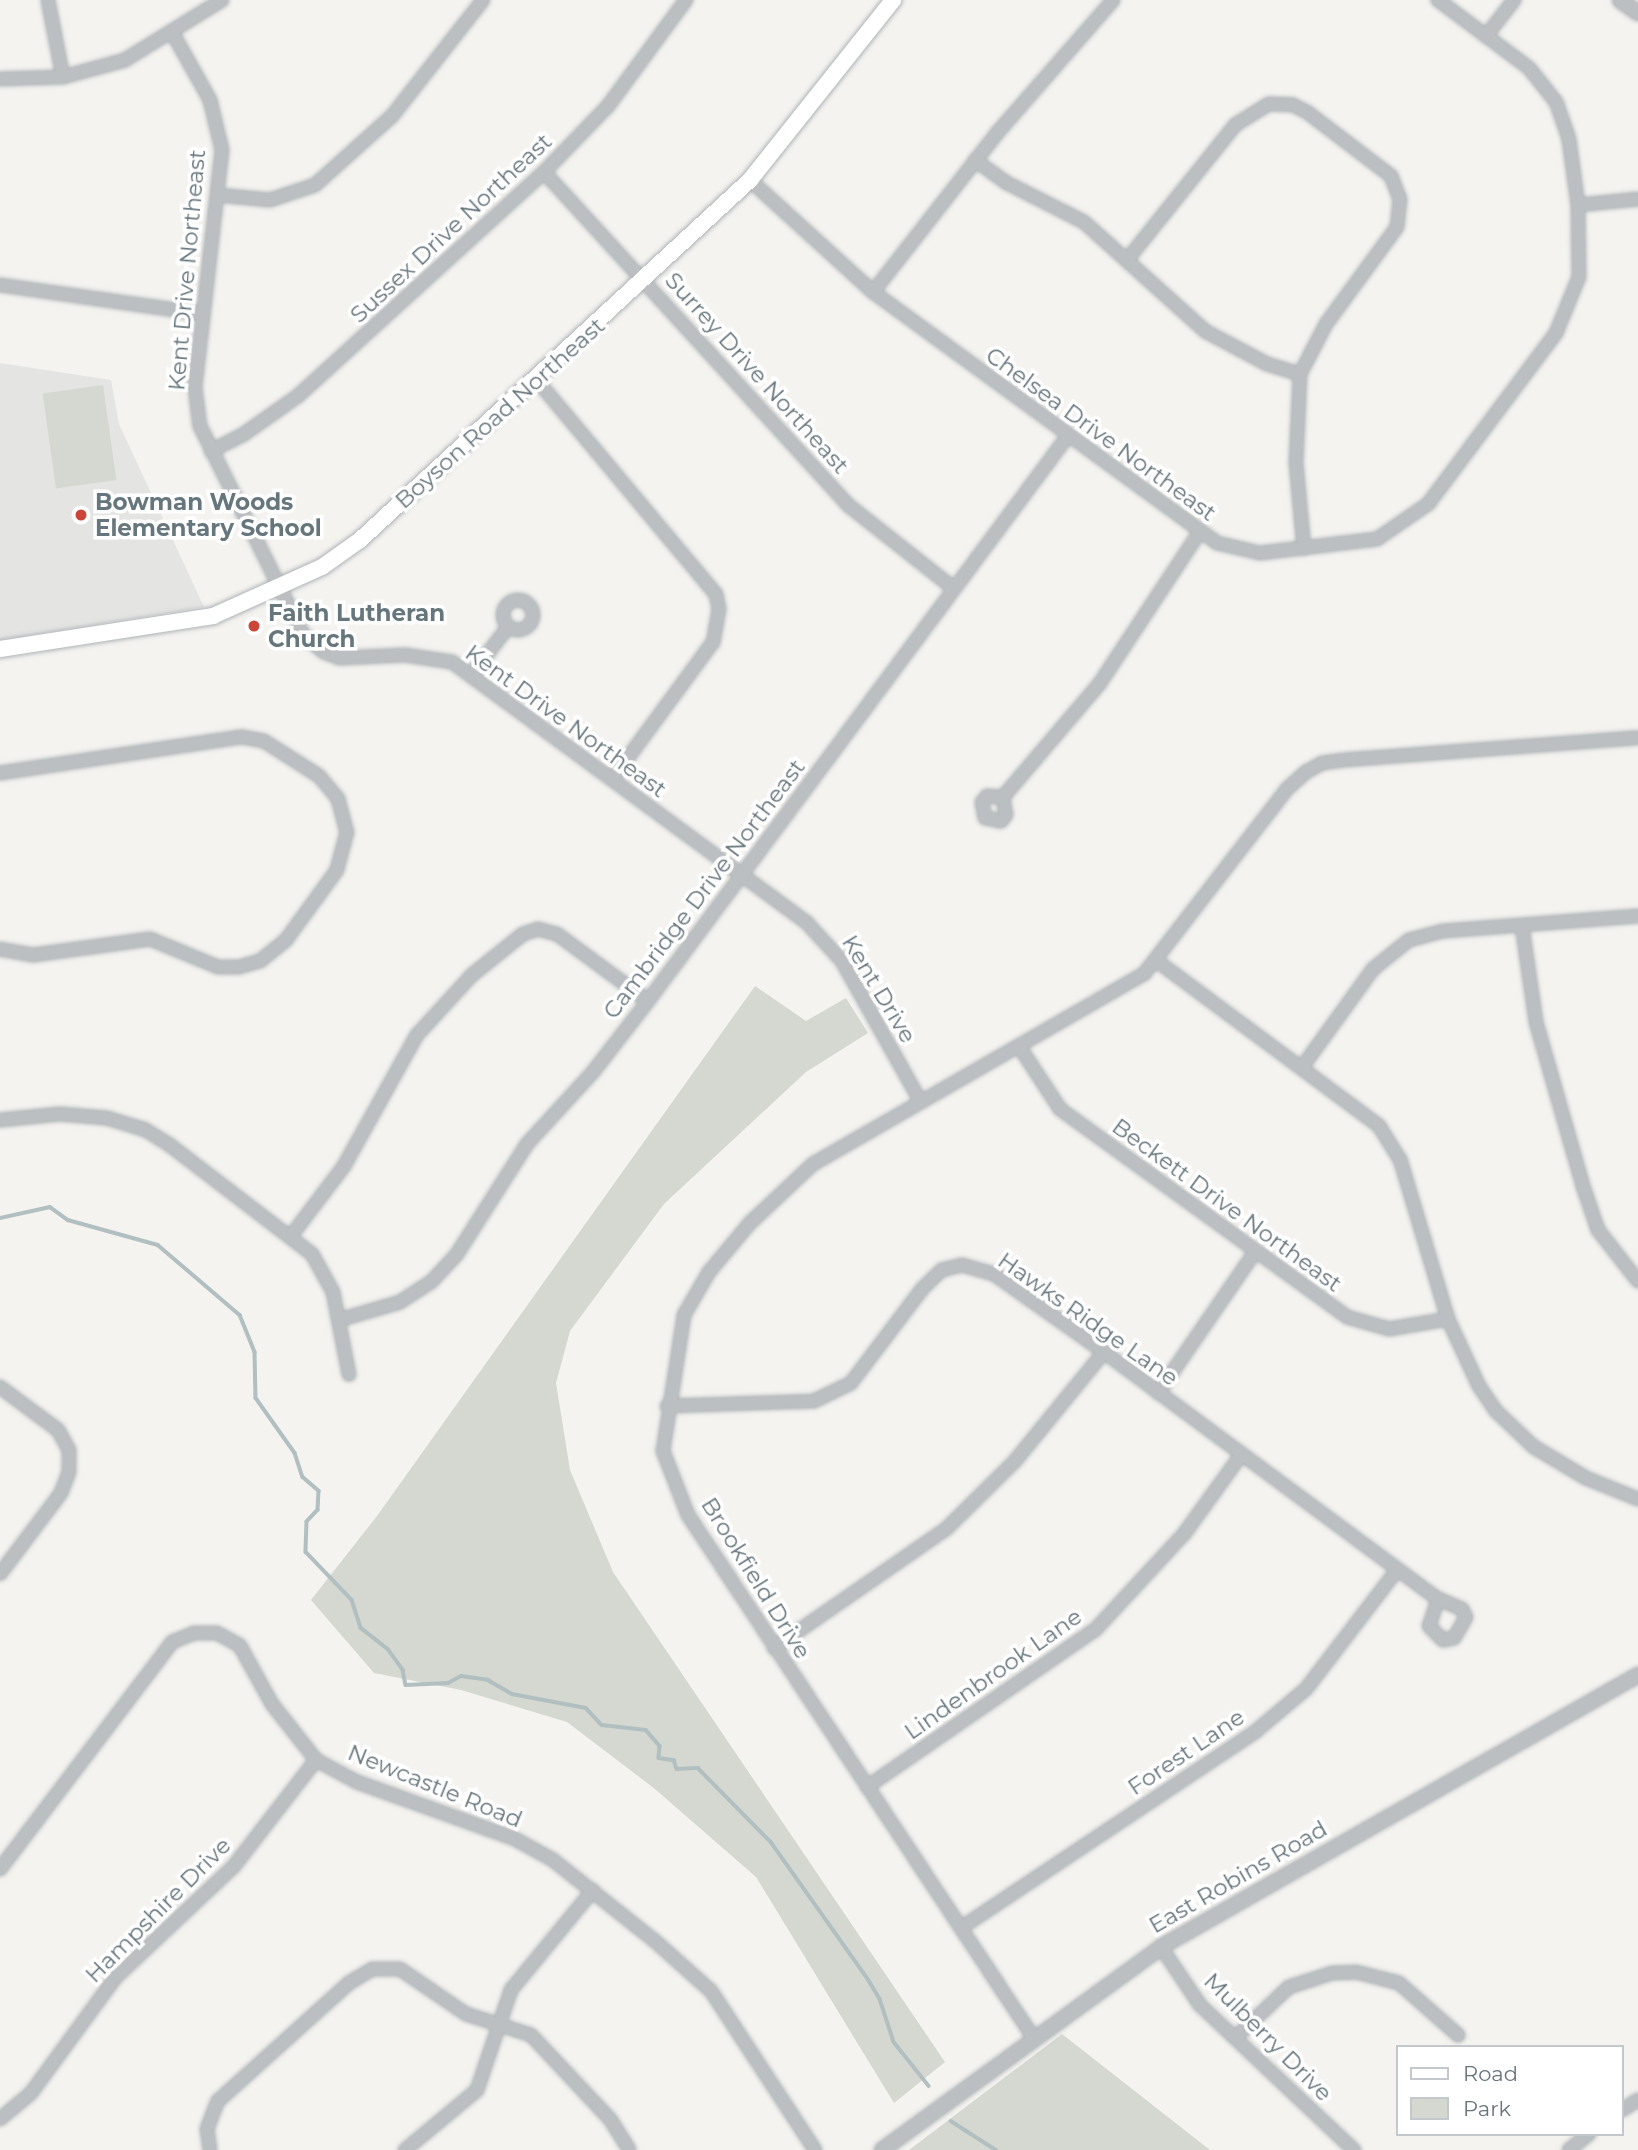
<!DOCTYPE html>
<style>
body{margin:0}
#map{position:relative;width:1638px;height:2150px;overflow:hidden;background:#f4f3f0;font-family:Montserrat,sans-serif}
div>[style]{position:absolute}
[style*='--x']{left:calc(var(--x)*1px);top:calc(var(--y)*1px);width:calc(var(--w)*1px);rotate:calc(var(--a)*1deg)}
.built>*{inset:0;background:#e4e5e3}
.green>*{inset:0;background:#d4d8d0;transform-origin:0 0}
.stream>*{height:3.5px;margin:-1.75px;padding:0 1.75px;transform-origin:1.75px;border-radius:1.75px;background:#b1bfc0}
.roads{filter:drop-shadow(0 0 2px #aeb3b6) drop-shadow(0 0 2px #aeb3b6)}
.minor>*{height:12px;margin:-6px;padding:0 6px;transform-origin:6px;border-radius:6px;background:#bbbfc1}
.minor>.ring{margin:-6px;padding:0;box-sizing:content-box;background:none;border:12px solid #bbbfc1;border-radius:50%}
.tertiary>*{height:14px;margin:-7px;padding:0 7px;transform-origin:7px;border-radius:7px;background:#bbbfc1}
.secondary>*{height:16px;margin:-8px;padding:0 8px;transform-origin:8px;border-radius:8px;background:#fff}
.dots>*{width:19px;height:19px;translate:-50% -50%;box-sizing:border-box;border:4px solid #fff;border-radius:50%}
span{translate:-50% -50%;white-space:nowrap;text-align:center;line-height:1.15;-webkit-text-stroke:7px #fff;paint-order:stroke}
.street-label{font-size:23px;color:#66767d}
.poi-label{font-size:23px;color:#66767d;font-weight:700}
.left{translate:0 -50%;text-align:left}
.legend{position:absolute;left:1396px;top:2045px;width:228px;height:91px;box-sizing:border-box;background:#fff;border:2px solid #c2c8cb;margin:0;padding:9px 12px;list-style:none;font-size:21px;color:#66767d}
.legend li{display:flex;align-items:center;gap:14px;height:35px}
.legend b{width:35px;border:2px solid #c2c8cb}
</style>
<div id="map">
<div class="built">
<div style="clip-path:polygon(0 363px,111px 380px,119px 424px,204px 607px,0 640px)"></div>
</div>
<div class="green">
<div style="left:103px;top:385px;width:96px;height:61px;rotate:82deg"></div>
<div style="clip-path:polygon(755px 986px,806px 1021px,846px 998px,868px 1033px,806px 1072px,664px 1204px,570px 1331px,556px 1383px,570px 1470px,613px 1572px,945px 2062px,894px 2103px,756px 1877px,655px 1789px,567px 1722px,461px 1690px,374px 1673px,311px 1600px,377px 1516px)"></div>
<div style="clip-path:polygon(1062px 2034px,1210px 2150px,909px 2150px)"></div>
</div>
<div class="stream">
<div style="--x:0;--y:1218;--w:51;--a:-12.4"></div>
<div style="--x:50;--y:1207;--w:22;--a:36"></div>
<div style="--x:68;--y:1220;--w:93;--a:15.5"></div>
<div style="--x:158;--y:1245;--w:108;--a:40.5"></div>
<div style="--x:240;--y:1315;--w:40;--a:68"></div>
<div style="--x:255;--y:1352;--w:46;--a:88.8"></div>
<div style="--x:256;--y:1398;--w:67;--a:54.7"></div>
<div style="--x:295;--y:1453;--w:25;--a:72"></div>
<div style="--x:303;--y:1477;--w:21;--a:41"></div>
<div style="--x:319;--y:1491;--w:19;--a:93"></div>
<div style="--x:318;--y:1510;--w:16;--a:133"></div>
<div style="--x:307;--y:1522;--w:30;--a:92"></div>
<div style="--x:306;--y:1552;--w:66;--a:46.2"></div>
<div style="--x:352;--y:1600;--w:29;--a:72"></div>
<div style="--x:361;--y:1628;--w:34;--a:38"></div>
<div style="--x:388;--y:1649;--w:26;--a:54"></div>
<div style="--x:403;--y:1670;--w:15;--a:79"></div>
<div style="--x:406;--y:1685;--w:42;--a:-2.7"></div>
<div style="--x:448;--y:1683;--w:15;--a:-28"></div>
<div style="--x:461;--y:1676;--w:27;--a:8"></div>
<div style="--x:488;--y:1680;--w:28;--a:30"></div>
<div style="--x:512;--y:1694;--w:75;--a:10.7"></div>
<div style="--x:586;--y:1708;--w:23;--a:47"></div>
<div style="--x:602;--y:1725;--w:44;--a:6.5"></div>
<div style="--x:646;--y:1730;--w:21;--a:49"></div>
<div style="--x:660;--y:1746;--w:12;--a:95"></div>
<div style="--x:659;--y:1758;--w:15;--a:8"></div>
<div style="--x:674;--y:1760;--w:9;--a:72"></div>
<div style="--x:677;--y:1769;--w:21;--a:-3"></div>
<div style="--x:698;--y:1768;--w:104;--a:45.4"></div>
<div style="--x:771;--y:1842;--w:168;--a:54.7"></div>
<div style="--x:868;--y:1979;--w:23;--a:59"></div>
<div style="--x:880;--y:1999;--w:45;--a:72"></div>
<div style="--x:894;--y:2042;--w:56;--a:51.5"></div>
<div style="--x:951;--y:2121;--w:54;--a:32.8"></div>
</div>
<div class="roads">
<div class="minor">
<div style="--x:48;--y:0;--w:78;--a:79"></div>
<div style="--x:172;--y:32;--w:78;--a:60.8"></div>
<div style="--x:210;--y:100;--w:51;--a:76.5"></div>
<div style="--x:222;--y:150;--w:239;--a:96.5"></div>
<div style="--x:195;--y:387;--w:39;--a:83"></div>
<div style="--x:200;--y:426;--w:232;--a:63.7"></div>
<div style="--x:303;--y:634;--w:28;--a:41"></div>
<div style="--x:324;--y:652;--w:17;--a:21"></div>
<div style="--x:340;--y:658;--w:65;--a:-2.6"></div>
<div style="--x:405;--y:655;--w:48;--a:8.5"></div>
<div style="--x:452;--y:662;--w:441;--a:36.3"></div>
<div style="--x:807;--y:923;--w:52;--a:47.4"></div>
<div style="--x:842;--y:961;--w:158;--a:60.8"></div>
<div style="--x:1486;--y:36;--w:46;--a:-52.1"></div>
<div style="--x:0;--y:79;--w:63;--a:-1.8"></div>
<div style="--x:63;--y:77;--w:64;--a:-15.3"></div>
<div style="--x:125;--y:60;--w:114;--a:-31.7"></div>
<div style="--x:975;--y:160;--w:39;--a:36"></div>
<div style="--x:1007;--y:183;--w:86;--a:26.9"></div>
<div style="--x:1084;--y:222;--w:163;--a:42"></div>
<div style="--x:1205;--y:331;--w:70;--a:28"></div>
<div style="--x:1267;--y:364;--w:34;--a:17"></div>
<div style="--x:544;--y:172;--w:451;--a:47.6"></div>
<div style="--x:848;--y:505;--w:134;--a:38.3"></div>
<div style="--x:750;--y:180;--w:166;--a:42.3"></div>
<div style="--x:873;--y:292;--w:426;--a:36.1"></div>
<div style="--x:1217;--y:543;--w:44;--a:13.1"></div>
<div style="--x:1260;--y:553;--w:118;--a:-6.8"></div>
<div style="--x:1377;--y:539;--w:62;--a:-34.5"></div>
<div style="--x:1428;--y:504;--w:214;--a:-53.2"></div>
<div style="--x:1556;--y:333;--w:61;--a:-67.7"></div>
<div style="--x:1579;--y:277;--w:72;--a:-90.8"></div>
<div style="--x:1578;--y:205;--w:67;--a:-97.8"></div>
<div style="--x:1569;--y:139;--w:39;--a:-109"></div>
<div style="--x:1556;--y:102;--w:43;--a:-128.5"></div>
<div style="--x:1529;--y:68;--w:114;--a:-143.2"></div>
<div style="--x:218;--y:195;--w:52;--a:5.5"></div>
<div style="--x:270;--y:200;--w:47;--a:-18.4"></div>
<div style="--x:315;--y:185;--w:103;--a:-41.9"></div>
<div style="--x:392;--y:116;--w:147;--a:-51.9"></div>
<div style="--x:1578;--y:205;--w:60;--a:-5.7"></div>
<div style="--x:1127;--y:260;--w:173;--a:-51.3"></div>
<div style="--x:1235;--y:125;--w:40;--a:-32"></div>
<div style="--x:1269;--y:104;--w:24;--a:2"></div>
<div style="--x:1293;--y:105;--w:16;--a:27"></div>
<div style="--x:1307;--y:112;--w:106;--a:37.3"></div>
<div style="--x:1391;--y:176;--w:25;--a:69"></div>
<div style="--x:1400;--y:199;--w:28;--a:96"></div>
<div style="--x:1397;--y:227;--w:120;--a:126.2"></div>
<div style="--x:1326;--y:324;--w:56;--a:117.5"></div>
<div style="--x:1300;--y:374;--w:89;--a:92.6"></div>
<div style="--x:1296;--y:463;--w:86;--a:84.7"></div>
<div style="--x:0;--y:285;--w:205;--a:8.1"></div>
<div style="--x:873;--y:292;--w:203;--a:-52"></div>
<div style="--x:998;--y:132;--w:175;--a:-48.9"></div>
<div style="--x:536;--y:379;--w:280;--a:50.1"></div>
<div style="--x:716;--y:594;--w:15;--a:79"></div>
<div style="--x:719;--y:609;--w:34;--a:100"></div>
<div style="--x:713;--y:642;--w:169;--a:126.3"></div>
<div style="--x:211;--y:451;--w:37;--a:-27"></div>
<div style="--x:244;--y:434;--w:67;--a:-35.3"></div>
<div style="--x:299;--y:395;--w:331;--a:-42.3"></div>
<div style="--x:544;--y:172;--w:92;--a:-45.9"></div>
<div style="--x:608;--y:106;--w:132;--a:-53.7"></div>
<div class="ring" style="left:503px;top:600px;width:18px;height:18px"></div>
<div style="--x:472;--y:674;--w:59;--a:-52.5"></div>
<div style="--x:0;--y:773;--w:245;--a:-8.5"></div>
<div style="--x:242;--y:737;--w:22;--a:10"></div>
<div style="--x:264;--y:741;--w:65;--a:32.5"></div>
<div style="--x:319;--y:776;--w:30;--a:50"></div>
<div style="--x:338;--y:799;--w:34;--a:75"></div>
<div style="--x:347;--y:832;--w:39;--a:105"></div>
<div style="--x:337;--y:870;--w:87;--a:126.1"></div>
<div style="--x:286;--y:940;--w:33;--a:141"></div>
<div style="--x:260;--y:961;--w:22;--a:164"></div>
<div style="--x:239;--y:967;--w:21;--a:180"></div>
<div style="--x:218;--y:967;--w:74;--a:-157.6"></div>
<div style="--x:150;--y:939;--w:118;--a:172.2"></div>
<div style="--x:33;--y:955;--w:34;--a:-170"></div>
<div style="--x:1003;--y:797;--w:18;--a:81"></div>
<div style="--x:1006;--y:815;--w:8;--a:130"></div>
<div style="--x:1001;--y:821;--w:16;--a:-169"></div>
<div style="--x:985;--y:818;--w:16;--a:-101"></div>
<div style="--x:982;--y:802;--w:8;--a:-50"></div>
<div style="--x:987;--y:796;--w:16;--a:4"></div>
<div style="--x:1003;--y:797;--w:150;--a:-49.6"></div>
<div style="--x:1100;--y:683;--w:180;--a:-56.6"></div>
<div style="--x:1522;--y:926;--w:97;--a:81.7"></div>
<div style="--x:1536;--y:1022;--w:174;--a:74"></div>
<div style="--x:1584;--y:1189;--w:43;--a:71.1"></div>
<div style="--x:1598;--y:1230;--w:65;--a:51.9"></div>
<div style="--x:1157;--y:961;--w:277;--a:36.6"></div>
<div style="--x:1379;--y:1126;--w:39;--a:58"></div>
<div style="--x:1400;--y:1159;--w:167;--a:73.3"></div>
<div style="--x:1448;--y:1319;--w:74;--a:65.2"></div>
<div style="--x:1479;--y:1386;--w:30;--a:56"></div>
<div style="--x:1496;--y:1411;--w:52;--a:43.5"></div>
<div style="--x:1534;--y:1447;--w:61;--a:30.8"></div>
<div style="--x:1586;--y:1478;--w:56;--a:22"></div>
<div style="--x:1019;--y:1046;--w:75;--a:56.9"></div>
<div style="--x:1060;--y:1109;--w:354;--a:35.9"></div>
<div style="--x:1347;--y:1317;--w:44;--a:15.9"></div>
<div style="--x:1389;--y:1329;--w:60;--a:-9.6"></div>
<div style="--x:1303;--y:1066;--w:120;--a:-54.2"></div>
<div style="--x:1373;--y:969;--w:46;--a:-38.9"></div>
<div style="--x:1409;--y:940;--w:35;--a:-15"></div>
<div style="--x:1443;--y:931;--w:196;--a:-4.4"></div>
<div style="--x:0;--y:1120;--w:60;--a:-5.7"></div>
<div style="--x:60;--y:1114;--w:47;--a:4.9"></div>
<div style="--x:107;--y:1118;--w:39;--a:17"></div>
<div style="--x:144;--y:1129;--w:32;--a:32"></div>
<div style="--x:171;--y:1146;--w:178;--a:37.5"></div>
<div style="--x:312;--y:1254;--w:43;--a:61.1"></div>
<div style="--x:333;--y:1292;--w:84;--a:79"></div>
<div style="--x:291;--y:1236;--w:88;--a:-52.9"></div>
<div style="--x:344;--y:1166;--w:150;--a:-60.9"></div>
<div style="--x:417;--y:1035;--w:81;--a:-47.5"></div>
<div style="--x:472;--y:975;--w:65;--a:-38.8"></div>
<div style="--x:523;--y:934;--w:16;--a:-18"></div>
<div style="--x:538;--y:929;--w:20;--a:15"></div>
<div style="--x:557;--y:934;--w:113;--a:36.4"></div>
<div style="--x:339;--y:1320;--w:64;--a:-16.4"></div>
<div style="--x:400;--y:1302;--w:38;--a:-33"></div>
<div style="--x:432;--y:1281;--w:37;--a:-47"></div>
<div style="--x:457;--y:1254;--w:130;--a:-57.5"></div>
<div style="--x:527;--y:1144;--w:98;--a:-47.5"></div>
<div style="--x:593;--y:1072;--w:90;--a:-52.2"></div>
<div style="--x:648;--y:1001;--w:703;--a:-53.39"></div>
<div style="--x:0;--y:1387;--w:72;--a:36.6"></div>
<div style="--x:58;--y:1430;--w:23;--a:61"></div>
<div style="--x:69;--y:1450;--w:22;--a:90"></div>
<div style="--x:69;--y:1472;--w:22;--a:111"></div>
<div style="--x:61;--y:1493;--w:101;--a:127"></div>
<div style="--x:1158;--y:1393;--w:171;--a:-55.5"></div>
<div style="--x:667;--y:1406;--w:147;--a:-1.9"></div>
<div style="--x:814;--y:1401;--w:41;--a:-25.9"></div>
<div style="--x:851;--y:1383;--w:118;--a:-52.9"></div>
<div style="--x:922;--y:1289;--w:28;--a:-44"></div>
<div style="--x:942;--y:1270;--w:21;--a:-14"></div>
<div style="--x:962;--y:1265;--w:33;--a:16"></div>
<div style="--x:994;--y:1274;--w:135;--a:35.3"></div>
<div style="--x:1104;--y:1352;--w:415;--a:36.5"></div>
<div style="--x:1438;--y:1599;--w:28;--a:108"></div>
<div style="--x:1429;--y:1626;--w:20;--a:45"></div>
<div style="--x:1443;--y:1640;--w:11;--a:-10"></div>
<div style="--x:1454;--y:1638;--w:24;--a:-60"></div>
<div style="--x:1466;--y:1617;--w:9;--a:-117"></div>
<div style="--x:1462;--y:1609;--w:26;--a:-157"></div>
<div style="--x:774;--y:1648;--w:209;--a:-34.7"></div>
<div style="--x:946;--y:1529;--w:97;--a:-44.6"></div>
<div style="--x:1015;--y:1461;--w:141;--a:-50.8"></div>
<div style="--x:867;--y:1787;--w:277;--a:-34.6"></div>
<div style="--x:1095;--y:1630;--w:131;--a:-47.2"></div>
<div style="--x:1184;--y:1534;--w:97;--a:-54.2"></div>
<div style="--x:0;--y:1869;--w:285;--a:-52.8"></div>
<div style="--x:172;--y:1642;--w:24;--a:-22"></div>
<div style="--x:194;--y:1633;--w:23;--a:0"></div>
<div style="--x:217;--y:1633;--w:26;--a:29"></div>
<div style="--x:240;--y:1646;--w:66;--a:61.1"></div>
<div style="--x:272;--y:1704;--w:71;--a:51.8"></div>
<div style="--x:316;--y:1760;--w:47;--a:28.2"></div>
<div style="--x:357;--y:1782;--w:168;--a:19.8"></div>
<div style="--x:515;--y:1839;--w:43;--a:28.9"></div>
<div style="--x:553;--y:1860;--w:130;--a:38.5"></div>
<div style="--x:655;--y:1941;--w:75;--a:41.8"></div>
<div style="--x:711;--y:1991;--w:190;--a:56.8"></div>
<div style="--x:961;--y:1928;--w:355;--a:-33.7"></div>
<div style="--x:1256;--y:1731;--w:65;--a:-40"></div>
<div style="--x:1306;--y:1689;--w:150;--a:-52.6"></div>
<div style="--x:1161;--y:1947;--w:70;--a:56.1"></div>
<div style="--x:1200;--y:2005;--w:212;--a:43.3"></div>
<div style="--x:1033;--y:2037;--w:626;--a:-123.46"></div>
<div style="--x:688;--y:1515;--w:69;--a:-111.3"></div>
<div style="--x:663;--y:1451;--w:138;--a:-81.2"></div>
<div style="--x:684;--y:1315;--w:50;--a:-59.8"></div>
<div style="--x:709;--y:1272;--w:64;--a:-50.1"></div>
<div style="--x:750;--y:1223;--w:86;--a:-43.1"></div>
<div style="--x:813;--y:1164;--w:382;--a:-29.9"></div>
<div style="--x:1144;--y:974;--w:234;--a:-52.3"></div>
<div style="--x:1287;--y:789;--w:25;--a:-42"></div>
<div style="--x:1306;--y:772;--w:18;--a:-29"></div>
<div style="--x:1322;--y:763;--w:21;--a:-8"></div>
<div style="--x:1343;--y:760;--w:296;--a:-4.3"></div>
<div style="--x:1235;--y:2038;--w:74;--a:-43.4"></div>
<div style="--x:1289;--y:1987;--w:45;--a:-18"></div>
<div style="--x:1332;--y:1973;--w:24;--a:-2"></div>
<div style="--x:1356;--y:1972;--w:44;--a:14.3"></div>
<div style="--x:1399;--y:1983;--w:79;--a:41.4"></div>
<div style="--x:1622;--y:2110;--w:19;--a:-32"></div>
<div style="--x:0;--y:2119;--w:40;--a:-40"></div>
<div style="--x:31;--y:2093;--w:144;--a:-53.8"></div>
<div style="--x:116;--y:1977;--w:162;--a:-43.2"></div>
<div style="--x:234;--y:1866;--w:134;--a:-52.3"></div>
<div style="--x:210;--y:2150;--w:21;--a:-98"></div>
<div style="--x:207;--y:2129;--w:30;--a:-69"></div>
<div style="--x:218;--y:2101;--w:176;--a:-42"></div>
<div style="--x:349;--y:1983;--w:27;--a:-31"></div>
<div style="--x:372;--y:1969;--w:28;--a:0"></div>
<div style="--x:400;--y:1969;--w:80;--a:34.3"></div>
<div style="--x:466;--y:2014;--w:68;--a:17.9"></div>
<div style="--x:531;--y:2035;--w:115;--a:46.8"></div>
<div style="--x:610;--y:2119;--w:36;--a:58"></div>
<div style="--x:405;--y:2150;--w:94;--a:-39.8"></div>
<div style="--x:477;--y:2090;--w:106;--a:-71.2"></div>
<div style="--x:511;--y:1990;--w:129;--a:-50.6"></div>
<div style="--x:1569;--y:2150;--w:26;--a:-39"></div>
</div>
<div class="tertiary">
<div style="--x:1620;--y:0;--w:22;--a:36"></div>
<div style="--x:882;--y:2150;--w:345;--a:-36"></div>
<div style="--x:1161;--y:1947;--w:549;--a:-29.69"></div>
</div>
<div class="secondary">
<div style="--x:0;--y:649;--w:216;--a:-8.8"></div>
<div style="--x:213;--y:616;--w:120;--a:-24.2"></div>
<div style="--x:322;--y:567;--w:47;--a:-35.4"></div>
<div style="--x:360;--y:540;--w:531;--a:-42.71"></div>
<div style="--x:750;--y:180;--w:230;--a:-51.5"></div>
</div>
</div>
<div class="dots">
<div style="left:81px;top:515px;background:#cb4638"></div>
<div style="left:254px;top:626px;background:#cb4638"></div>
</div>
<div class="street-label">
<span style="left:451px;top:228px;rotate:-43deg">Sussex Drive Northeast</span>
<span style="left:187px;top:270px;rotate:-85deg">Kent Drive Northeast</span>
<span style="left:757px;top:373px;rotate:48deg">Surrey Drive Northeast</span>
<span style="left:500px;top:413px;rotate:-42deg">Boyson Road Northeast</span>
<span style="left:1101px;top:434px;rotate:36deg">Chelsea Drive Northeast</span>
<span style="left:566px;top:721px;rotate:36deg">Kent Drive Northeast</span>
<span style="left:704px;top:889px;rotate:-53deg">Cambridge Drive Northeast</span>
<span style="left:879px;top:989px;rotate:59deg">Kent Drive</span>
<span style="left:1227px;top:1205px;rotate:36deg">Beckett Drive Northeast</span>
<span style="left:1088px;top:1319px;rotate:35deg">Hawks Ridge Lane</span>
<span style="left:756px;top:1578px;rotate:58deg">Brookfield Drive</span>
<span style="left:993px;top:1674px;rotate:-35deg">Lindenbrook Lane</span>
<span style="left:1186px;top:1752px;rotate:-34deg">Forest Lane</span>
<span style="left:435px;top:1786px;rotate:22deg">Newcastle Road</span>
<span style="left:1238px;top:1877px;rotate:-30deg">East Robins Road</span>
<span style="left:158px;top:1910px;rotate:-45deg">Hampshire Drive</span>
<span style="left:1268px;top:2037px;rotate:45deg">Mulberry Drive</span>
</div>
<div class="poi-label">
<span class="left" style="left:95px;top:515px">Bowman Woods<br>Elementary School</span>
<span class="left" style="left:268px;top:626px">Faith Lutheran<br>Church</span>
</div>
<ul class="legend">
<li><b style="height:9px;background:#fff"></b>Road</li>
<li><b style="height:19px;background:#d4d8d0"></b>Park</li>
</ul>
</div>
